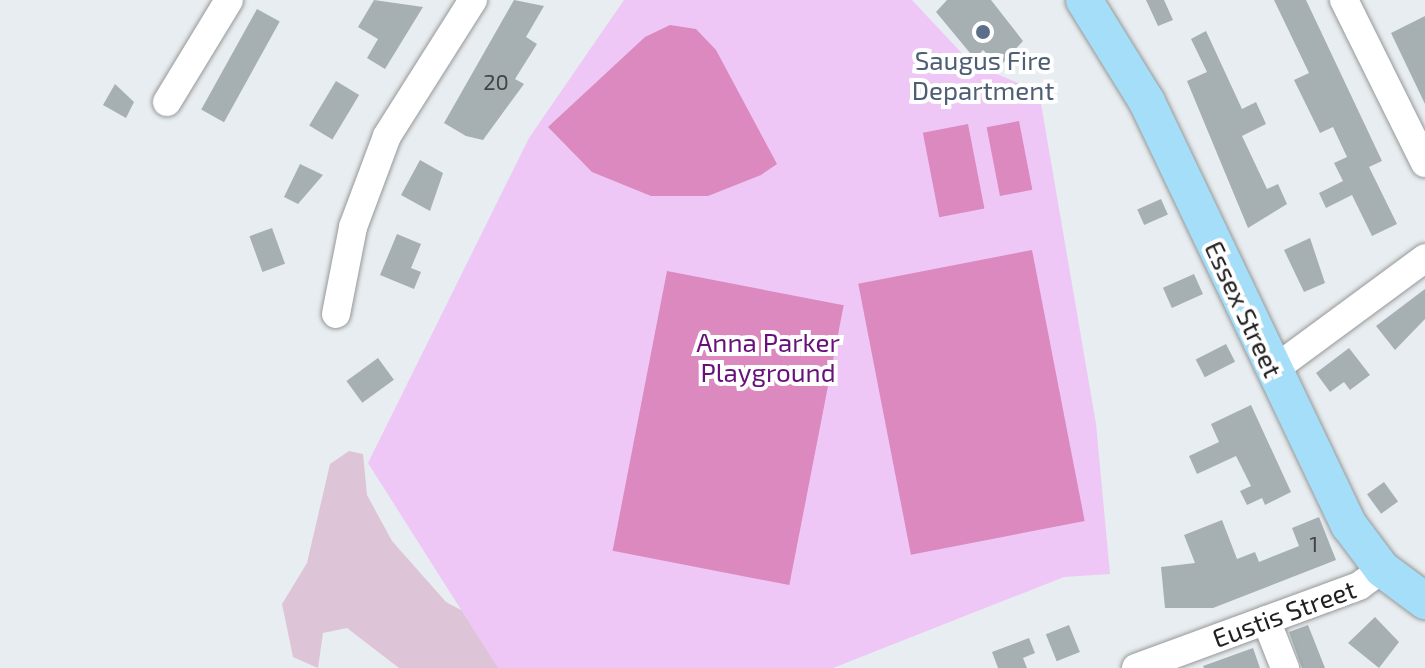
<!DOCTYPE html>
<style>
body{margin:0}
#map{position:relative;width:1425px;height:668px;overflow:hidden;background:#e7edf0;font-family:"Exo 2",sans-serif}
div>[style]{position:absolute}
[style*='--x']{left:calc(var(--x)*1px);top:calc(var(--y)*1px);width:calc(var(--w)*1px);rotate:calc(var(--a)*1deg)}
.wetland>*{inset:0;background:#ddc5d7}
.park>*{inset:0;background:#eec7f7}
.pitch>*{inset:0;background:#db89be;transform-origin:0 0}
.building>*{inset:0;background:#a6b0b2;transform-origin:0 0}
.roads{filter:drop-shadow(0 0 2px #979797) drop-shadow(0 0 2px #979797)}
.minor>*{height:28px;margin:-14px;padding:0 14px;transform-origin:14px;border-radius:14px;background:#fff}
.major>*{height:36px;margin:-18px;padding:0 18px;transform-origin:18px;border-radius:18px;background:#a5def8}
.dots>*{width:22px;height:22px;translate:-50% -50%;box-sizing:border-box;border:4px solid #fff;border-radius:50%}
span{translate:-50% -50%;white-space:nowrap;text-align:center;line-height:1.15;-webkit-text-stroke:8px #fff;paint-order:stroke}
.number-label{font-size:22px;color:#424444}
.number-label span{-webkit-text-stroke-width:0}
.service-label{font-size:26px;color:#4e5e75}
.street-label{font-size:26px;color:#202020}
.park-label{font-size:26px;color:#68117b}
</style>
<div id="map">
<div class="wetland">
<div style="clip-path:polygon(349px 451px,363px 454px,367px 495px,392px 541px,446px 602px,570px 668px,399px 668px,347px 628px,323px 633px,318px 668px,293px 657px,282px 604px,307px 563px,330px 464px)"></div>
</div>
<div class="park">
<div style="clip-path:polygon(624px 0,912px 0,971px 63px,1039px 92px,1096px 424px,1110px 574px,1064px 577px,833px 668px,498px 668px,368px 463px,529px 138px)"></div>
</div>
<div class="pitch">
<div style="clip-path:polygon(670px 25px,696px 29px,716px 50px,777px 164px,761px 175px,708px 196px,651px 196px,592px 172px,548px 127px,645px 37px)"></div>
<div style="left:1019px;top:121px;width:70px;height:33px;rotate:79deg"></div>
<div style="left:968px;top:124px;width:86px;height:46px;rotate:79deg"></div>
<div style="left:1032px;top:250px;width:276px;height:177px;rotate:79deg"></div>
<div style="left:667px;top:271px;width:180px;height:285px;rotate:11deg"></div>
</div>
<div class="building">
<div style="clip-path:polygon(374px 0,423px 7px,385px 69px,367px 58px,378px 39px,358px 27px)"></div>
<div style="clip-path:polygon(514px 0,544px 6px,526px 37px,537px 44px,515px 79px,524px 84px,483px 140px,466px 136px,444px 123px)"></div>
<div style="clip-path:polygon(947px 0,991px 0,1023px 41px,1000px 66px,983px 50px,975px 59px,936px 12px)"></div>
<div style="clip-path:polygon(1146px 0,1164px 0,1173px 20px,1158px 26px)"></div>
<div style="clip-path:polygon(1274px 0,1306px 0,1382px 161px,1369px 167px,1397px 224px,1372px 236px,1352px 195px,1326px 208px,1319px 193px,1343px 181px,1334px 163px,1347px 157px,1333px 127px,1320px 133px,1294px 80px,1309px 73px)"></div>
<div style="left:257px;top:9px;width:26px;height:115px;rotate:29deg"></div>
<div style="clip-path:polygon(1425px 16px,1425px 104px,1391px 33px)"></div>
<div style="clip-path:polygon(1206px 31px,1242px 109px,1256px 102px,1266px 124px,1242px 136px,1267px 189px,1278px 184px,1287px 204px,1248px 228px,1187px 81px,1207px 72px,1191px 39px)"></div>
<div style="left:336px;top:81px;width:27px;height:52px;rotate:31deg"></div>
<div style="clip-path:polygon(115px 84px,134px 102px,126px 118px,103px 105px)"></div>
<div style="clip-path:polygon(420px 160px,443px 173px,430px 211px,401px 195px)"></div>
<div style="clip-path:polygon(300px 164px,323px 175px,298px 204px,284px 197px)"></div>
<div style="left:1161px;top:199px;width:17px;height:26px;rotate:66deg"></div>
<div style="left:272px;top:228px;width:38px;height:24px;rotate:70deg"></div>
<div style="clip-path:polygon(397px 234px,421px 244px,411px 268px,421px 272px,414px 289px,380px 275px)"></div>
<div style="clip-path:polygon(1310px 238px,1325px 283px,1304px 292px,1284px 250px)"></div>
<div style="left:1194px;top:274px;width:22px;height:34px;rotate:66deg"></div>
<div style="clip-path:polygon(1425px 289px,1425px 319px,1395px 350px,1376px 326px)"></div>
<div style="left:1226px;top:344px;width:20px;height:34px;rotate:63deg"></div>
<div style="clip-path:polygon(1349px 348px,1370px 375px,1350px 390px,1344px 382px,1330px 392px,1316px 373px)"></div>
<div style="left:378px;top:358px;width:27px;height:39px;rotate:54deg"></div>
<div style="clip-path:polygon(1251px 405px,1291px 492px,1265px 505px,1262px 498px,1247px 505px,1240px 491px,1251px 486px,1236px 456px,1197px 474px,1189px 456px,1219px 442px,1211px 424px)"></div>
<div style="left:1384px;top:482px;width:24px;height:21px;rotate:54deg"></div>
<div style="clip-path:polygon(1319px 517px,1336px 560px,1213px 608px,1165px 608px,1161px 567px,1195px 563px,1184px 535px,1222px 520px,1237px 559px,1255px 552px,1259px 562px,1299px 546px,1292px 528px)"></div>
<div style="clip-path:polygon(1375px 617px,1399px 642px,1379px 668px,1348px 643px)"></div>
<div style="left:1069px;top:625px;width:29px;height:25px;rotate:68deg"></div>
<div style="clip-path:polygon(1308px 625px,1325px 668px,1302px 668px,1289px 632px)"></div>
<div style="clip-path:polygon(1029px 638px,1035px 653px,1023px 658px,1027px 668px,998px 668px,992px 652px)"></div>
<div style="clip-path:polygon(1253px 648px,1260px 668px,1204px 668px,1203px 666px)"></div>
</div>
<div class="roads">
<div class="minor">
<div style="--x:1344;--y:0;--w:182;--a:63.6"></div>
<div style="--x:167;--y:102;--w:119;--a:-58.7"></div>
<div style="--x:336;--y:314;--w:89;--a:-78.9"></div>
<div style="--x:353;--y:227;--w:97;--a:-69.5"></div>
<div style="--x:387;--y:136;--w:161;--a:-57.7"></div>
<div style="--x:1272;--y:371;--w:190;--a:-36.4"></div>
<div style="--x:1266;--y:620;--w:52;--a:68.4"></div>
<div style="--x:1136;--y:668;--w:238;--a:-20.2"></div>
<div style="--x:1359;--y:586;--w:29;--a:-36"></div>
</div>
<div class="major">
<div style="--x:1084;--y:0;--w:120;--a:58.3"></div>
<div style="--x:1147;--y:102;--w:469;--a:64.5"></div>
<div style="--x:1349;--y:525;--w:55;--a:53.1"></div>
<div style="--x:1382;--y:569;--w:54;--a:36.7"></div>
</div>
</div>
<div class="dots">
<div style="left:983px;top:32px;background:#5c6f8a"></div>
</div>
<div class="number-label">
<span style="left:496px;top:82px">20</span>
<span style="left:1314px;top:544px">1</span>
</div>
<div class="service-label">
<span style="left:983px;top:75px">Saugus Fire<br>Department</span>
</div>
<div class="street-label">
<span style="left:1244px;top:309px;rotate:65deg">Essex Street</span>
<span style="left:1284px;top:613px;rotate:-20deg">Eustis Street</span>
</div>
<div class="park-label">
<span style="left:768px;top:357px">Anna Parker<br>Playground</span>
</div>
</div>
